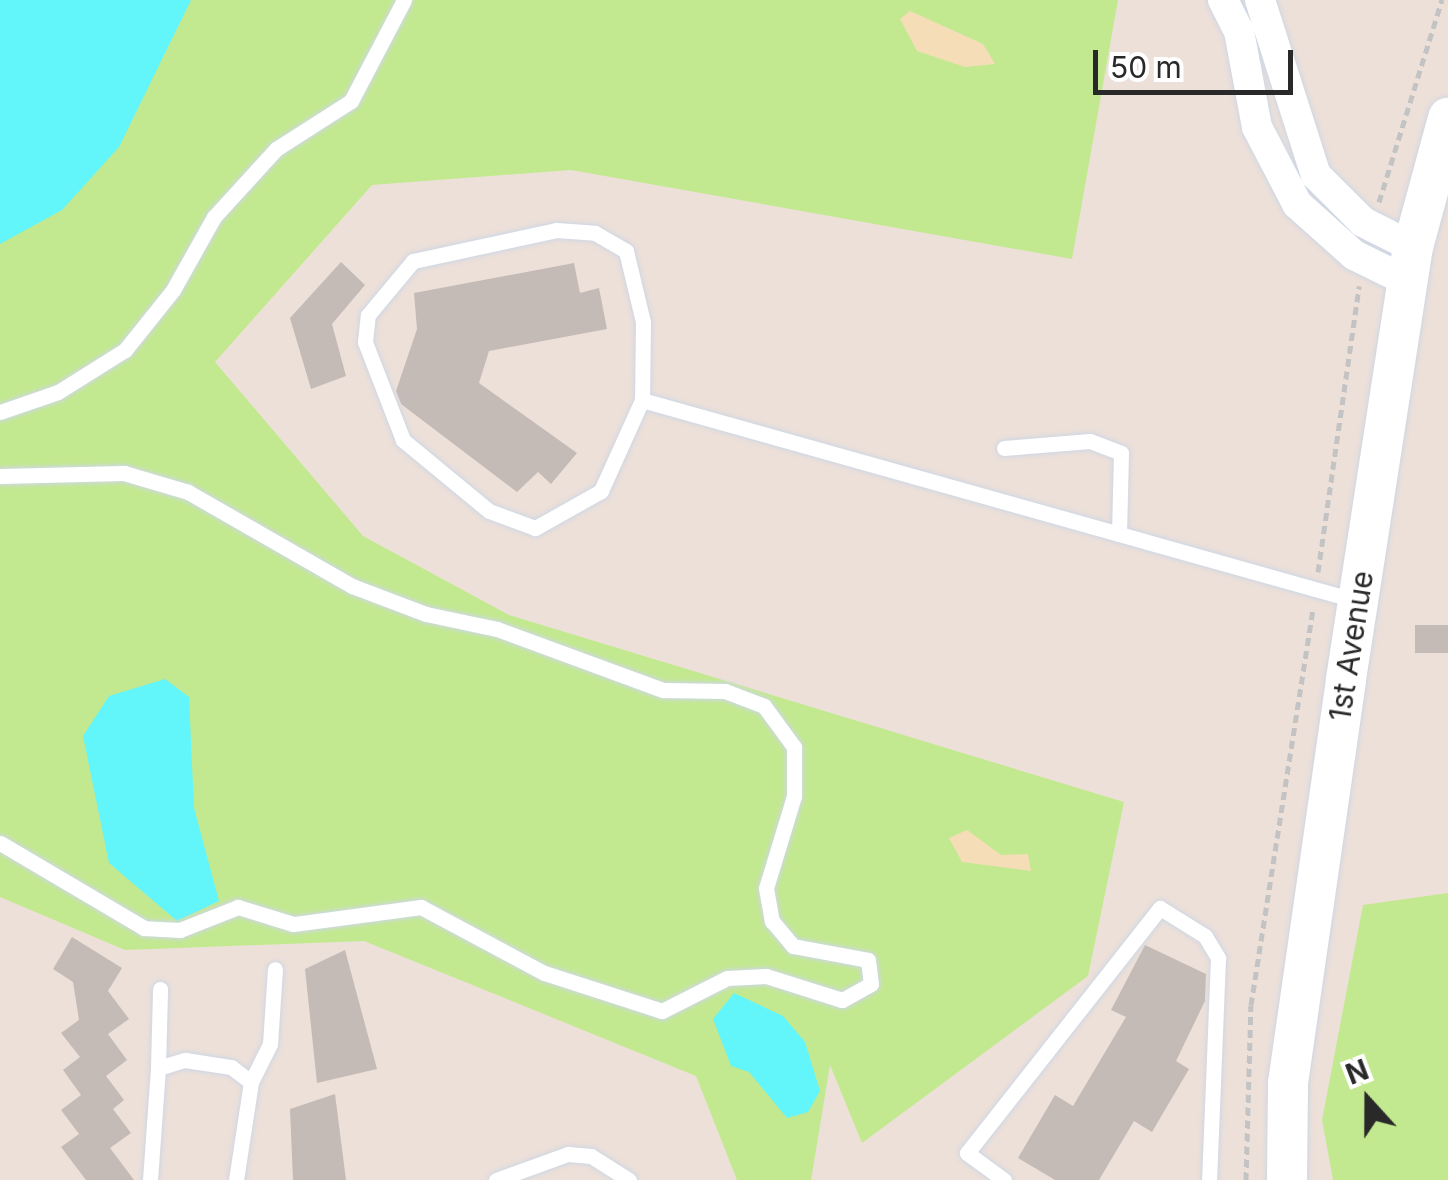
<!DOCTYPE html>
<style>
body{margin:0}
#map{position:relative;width:1448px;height:1180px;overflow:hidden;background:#ede0d9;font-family:Inter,sans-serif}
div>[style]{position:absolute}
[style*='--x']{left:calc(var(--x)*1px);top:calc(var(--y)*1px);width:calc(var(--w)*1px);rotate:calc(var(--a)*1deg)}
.green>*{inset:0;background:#c3e990}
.sand>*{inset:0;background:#f5ddb8}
.water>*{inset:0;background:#62f5f9}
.building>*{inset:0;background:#c4bab6;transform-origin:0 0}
.path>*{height:5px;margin-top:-2.5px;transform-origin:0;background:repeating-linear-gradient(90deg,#c3c3c3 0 8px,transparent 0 13px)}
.roads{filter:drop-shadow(0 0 2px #ced7e4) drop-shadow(0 0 2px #ced7e4)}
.service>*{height:15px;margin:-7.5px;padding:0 7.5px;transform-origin:7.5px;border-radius:7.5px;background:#fff}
.minor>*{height:30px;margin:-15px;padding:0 15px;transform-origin:15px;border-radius:15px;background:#fff}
.secondary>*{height:40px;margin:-20px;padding:0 20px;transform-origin:20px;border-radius:20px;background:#fff}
span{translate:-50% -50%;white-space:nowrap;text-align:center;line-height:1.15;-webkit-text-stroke:8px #fff;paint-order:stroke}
.street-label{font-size:30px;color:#292929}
.north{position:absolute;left:1318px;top:1050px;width:100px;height:100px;-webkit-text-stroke:8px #fff;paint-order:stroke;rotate:339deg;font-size:28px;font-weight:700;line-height:40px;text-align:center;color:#292929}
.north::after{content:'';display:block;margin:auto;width:35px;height:45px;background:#292929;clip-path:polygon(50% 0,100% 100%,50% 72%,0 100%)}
.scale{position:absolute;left:1093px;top:50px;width:200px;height:45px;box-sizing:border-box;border:5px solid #292929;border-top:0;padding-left:12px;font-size:30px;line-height:35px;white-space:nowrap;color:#292929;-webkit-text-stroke:8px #fff;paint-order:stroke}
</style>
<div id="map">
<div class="green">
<div style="clip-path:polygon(0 0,1118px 0,1072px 259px,571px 170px,372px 185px,215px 362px,363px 536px,509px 615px,1124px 802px,1088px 976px,862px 1143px,830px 1065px,811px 1180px,737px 1180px,696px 1076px,364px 941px,125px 950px,0 897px)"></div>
<div style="clip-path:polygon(1448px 893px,1448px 1180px,1333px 1180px,1322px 1120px,1363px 905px)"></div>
</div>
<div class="sand">
<div style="clip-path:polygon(910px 11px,983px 44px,995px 64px,965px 67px,917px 51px,900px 19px)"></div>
<div style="clip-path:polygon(967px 830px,1001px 855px,1028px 854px,1031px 871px,962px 862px,949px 838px)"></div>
</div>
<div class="water">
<div style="clip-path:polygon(0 0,191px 0,119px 147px,62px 210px,0 244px)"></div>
<div style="clip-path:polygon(165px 679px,189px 697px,194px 808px,219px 901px,177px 921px,109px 863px,83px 736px,109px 696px)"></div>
<div style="clip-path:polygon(734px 993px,783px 1016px,805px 1042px,820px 1091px,808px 1112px,787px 1118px,749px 1072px,731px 1066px,713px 1019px)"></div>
</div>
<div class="building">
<div style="clip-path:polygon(341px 262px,365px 285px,332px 324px,346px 376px,311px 389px,290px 318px)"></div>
<div style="clip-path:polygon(574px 263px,580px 293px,599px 288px,607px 329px,489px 351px,479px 383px,577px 453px,551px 484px,538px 472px,517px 492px,401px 404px,396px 391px,417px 329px,414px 293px)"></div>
<div style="left:1415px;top:625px;width:33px;height:28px"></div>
<div style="clip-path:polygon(72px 937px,122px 968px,108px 991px,129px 1019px,108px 1034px,127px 1060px,106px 1076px,124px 1100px,113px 1109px,131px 1133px,110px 1148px,134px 1180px,86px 1180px,61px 1147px,79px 1134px,61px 1110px,81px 1095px,63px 1070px,80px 1057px,61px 1033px,79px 1020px,73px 982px,53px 969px)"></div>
<div style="clip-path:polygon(1145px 945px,1206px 974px,1205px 1001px,1176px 1061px,1189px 1069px,1152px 1132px,1134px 1121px,1099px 1180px,1055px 1180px,1018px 1158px,1055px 1095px,1073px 1106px,1126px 1017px,1111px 1010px)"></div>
<div style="clip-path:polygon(345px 950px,377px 1069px,317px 1083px,305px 969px)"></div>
<div style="clip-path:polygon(335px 1094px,346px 1180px,293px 1180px,290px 1109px)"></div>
</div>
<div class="path">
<div style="--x:1379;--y:202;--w:212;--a:-72.7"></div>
<div style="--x:1318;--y:572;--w:289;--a:-81.8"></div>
<div style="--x:1246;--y:1180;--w:175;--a:-88.4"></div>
<div style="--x:1251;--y:1005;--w:402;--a:-81.1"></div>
</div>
<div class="roads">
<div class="service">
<div style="--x:556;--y:230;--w:39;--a:4"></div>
<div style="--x:595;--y:233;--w:36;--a:30"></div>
<div style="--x:626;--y:251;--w:73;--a:76.5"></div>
<div style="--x:643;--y:322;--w:78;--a:90.7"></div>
<div style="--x:642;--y:400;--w:100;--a:114.3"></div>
<div style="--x:601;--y:491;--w:76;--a:150.7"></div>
<div style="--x:535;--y:528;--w:49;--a:-159.7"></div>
<div style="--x:489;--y:511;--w:112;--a:-140.5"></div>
<div style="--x:403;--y:440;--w:105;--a:-111.2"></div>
<div style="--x:365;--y:342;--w:27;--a:-84"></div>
<div style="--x:368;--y:315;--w:70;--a:-50.2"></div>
<div style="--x:413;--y:261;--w:146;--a:-12.2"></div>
<div style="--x:642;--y:400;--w:740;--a:15.69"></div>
<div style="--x:0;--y:412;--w:61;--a:-19"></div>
<div style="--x:58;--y:392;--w:79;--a:-32.1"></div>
<div style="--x:125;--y:350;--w:77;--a:-51.3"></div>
<div style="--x:173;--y:290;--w:84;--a:-60.7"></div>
<div style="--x:214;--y:217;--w:92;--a:-47.6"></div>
<div style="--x:276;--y:149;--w:89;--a:-32.6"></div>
<div style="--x:351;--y:101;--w:114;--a:-62.3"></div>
<div style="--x:1004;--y:448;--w:86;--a:-4.7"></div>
<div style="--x:1090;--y:441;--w:33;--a:21"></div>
<div style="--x:1121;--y:453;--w:81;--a:91.4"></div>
<div style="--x:0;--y:476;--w:124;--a:-1.4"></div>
<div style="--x:124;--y:473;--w:67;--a:16.5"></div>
<div style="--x:188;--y:492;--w:189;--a:29.8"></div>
<div style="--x:352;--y:586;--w:79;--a:20.7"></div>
<div style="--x:426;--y:614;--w:73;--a:11.9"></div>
<div style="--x:497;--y:629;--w:177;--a:20.2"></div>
<div style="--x:663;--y:690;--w:62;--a:0.9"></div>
<div style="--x:725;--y:691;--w:42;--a:21"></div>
<div style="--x:764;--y:706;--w:51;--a:53.8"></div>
<div style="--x:794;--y:747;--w:49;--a:90"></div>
<div style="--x:794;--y:796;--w:96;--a:106.9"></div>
<div style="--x:766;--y:888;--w:34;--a:80"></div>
<div style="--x:772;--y:921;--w:33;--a:50"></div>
<div style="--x:793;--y:946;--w:76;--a:10.6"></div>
<div style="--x:868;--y:960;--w:24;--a:83"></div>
<div style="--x:871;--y:984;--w:33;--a:151"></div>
<div style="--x:842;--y:1000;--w:80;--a:-162.5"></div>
<div style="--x:766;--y:976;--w:39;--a:177"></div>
<div style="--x:727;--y:978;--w:73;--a:153.1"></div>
<div style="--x:662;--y:1011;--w:124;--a:-162.1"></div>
<div style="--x:544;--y:973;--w:140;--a:-151.8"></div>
<div style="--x:421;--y:907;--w:129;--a:172.4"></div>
<div style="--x:293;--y:924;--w:58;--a:-162.8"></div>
<div style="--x:238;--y:907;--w:62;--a:158.4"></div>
<div style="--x:180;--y:930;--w:36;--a:-177"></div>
<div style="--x:144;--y:928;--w:167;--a:-149.4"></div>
<div style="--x:158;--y:1068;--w:79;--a:-88.5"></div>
<div style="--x:251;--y:1082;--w:42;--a:-63.4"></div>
<div style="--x:270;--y:1044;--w:75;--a:-86.2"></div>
<div style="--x:150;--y:1180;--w:112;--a:-85.9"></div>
<div style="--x:158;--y:1068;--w:28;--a:-17"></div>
<div style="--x:185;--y:1060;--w:47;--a:8.7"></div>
<div style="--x:231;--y:1067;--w:25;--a:37"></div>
<div style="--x:251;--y:1082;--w:99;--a:98.7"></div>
<div style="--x:496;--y:1180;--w:77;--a:-19.9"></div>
<div style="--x:568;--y:1154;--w:23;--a:5"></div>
<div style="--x:591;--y:1156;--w:45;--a:32.3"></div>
<div style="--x:1004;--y:1180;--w:46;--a:-143.9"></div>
<div style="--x:967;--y:1153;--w:312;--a:-51.8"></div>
<div style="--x:1160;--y:908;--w:53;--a:31.9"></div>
<div style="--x:1205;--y:936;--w:26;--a:59"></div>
<div style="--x:1218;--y:958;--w:222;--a:92.3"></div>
</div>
<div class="minor">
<div style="--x:1223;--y:0;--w:35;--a:63"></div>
<div style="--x:1239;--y:31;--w:98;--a:79.4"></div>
<div style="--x:1257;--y:127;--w:87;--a:62.5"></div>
<div style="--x:1297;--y:204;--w:76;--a:41.8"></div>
<div style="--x:1354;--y:255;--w:59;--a:26.1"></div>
<div style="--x:1260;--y:0;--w:184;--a:72.3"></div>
<div style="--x:1316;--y:175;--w:66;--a:45"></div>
<div style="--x:1363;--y:222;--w:56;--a:26.6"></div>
</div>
<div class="secondary">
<div style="--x:1287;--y:1180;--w:97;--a:-89.4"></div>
<div style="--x:1288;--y:1083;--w:408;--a:-81.8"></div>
<div style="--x:1346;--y:679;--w:437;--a:-81.2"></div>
<div style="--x:1413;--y:247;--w:134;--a:-74.8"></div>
</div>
</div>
<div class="street-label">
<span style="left:1351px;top:646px;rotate:-81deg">1st Avenue</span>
</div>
<div class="north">N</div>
<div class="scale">50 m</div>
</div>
